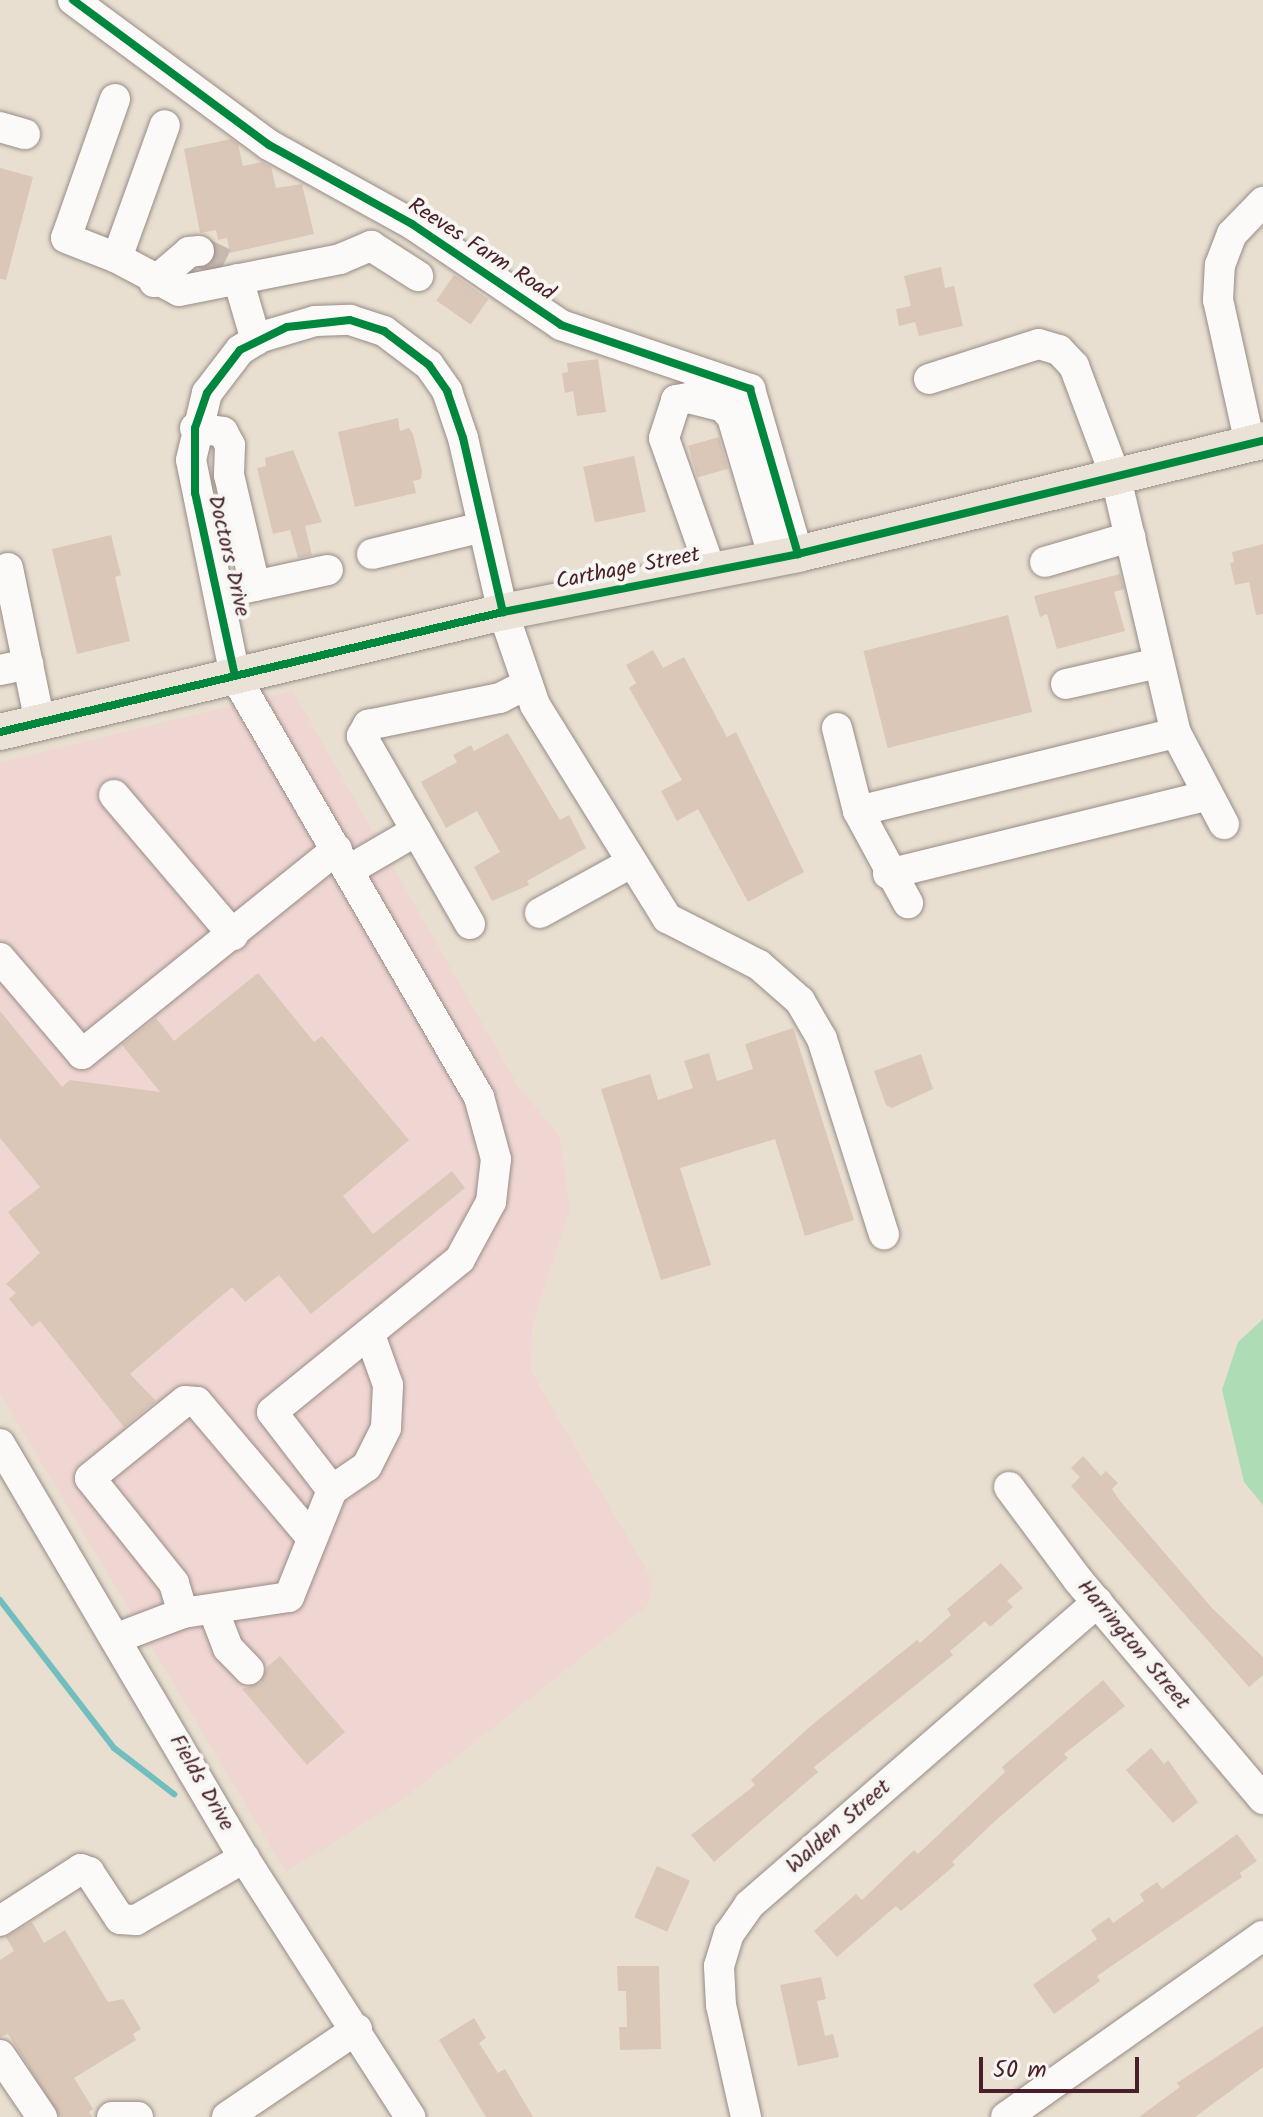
<!DOCTYPE html>
<style>
body{margin:0}
#map{position:relative;width:1263px;height:2117px;overflow:hidden;background:#e8dfd0;font-family:Kalam,sans-serif}
div>[style]{position:absolute}
[style*='--x']{left:calc(var(--x)*1px);top:calc(var(--y)*1px);width:calc(var(--w)*1px);rotate:calc(var(--a)*1deg)}
.built>*{inset:0;background:#f0d6d2}
.green>*{inset:0;background:#aedcb5}
.stream>*{height:6px;margin:-3px;padding:0 3px;transform-origin:3px;border-radius:3px;background:#72bebe}
.building>*{inset:0;background:#dac7b8;transform-origin:0 0}
.minor-tunnel>*{height:30px;margin-top:-15px;transform-origin:0;background:repeating-linear-gradient(90deg,#c8b9af 0 30px,transparent 0 45px)}
.roads{filter:drop-shadow(0 0 2px #988c87) drop-shadow(0 0 2px #988c87)}
.minor>*{height:30px;margin:-15px;padding:0 15px;transform-origin:15px;border-radius:15px;background:#fcfaf8}
.major>*{height:36px;margin:-18px;padding:0 18px;transform-origin:18px;border-radius:18px;background:#ebe2d7}
.cycleway>*{height:8px;margin:-4px;padding:0 4px;transform-origin:4px;border-radius:4px;background:#00873e}
span{translate:-50% -50%;white-space:nowrap;text-align:center;line-height:1.15;-webkit-text-stroke:8px #f6f6f2;paint-order:stroke}
.street-label{font-size:22px;color:#4a1f2b}
.scale{position:absolute;left:979px;top:2057px;width:160px;height:36px;box-sizing:border-box;border:4px solid #4a1f2b;border-top:0;padding-left:10px;font-size:24px;line-height:28px;white-space:nowrap;color:#4a1f2b;-webkit-text-stroke:6px #f6f6f2;paint-order:stroke}
</style>
<div id="map">
<div class="built">
<div style="clip-path:polygon(293px 691px,518px 1086px,560px 1137px,570px 1209px,532px 1327px,531px 1371px,653px 1581px,648px 1605px,403px 1799px,286px 1872px,0 1394px,0 762px)"></div>
</div>
<div class="green">
<div style="clip-path:polygon(1263px 1319px,1263px 1505px,1244px 1482px,1222px 1390px,1238px 1342px)"></div>
</div>
<div class="stream">
<div style="--x:0;--y:1600;--w:187;--a:52.4"></div>
<div style="--x:114;--y:1748;--w:76;--a:37.5"></div>
</div>
<div class="building">
<div style="clip-path:polygon(231px 139px,238px 144px,243px 166px,262px 162px,271px 167px,276px 188px,302px 184px,314px 234px,230px 253px,227px 238px,218px 240px,216px 230px,200px 233px,184px 149px)"></div>
<div style="clip-path:polygon(0 168px,33px 177px,6px 280px,0 279px)"></div>
<div style="clip-path:polygon(941px 267px,945px 288px,954px 286px,963px 326px,919px 336px,915px 322px,899px 326px,896px 309px,911px 306px,904px 276px)"></div>
<div style="left:454px;top:275px;width:42px;height:31px;rotate:35deg"></div>
<div style="clip-path:polygon(598px 359px,606px 412px,577px 416px,573px 391px,565px 393px,562px 373px,568px 372px,567px 363px)"></div>
<div style="clip-path:polygon(398px 418px,400px 431px,409px 428px,413px 434px,422px 471px,421px 479px,413px 481px,416px 493px,355px 507px,338px 432px)"></div>
<div style="left:719px;top:437px;width:33px;height:32px;rotate:74deg"></div>
<div style="clip-path:polygon(293px 450px,322px 522px,305px 526px,312px 555px,298px 558px,290px 530px,273px 534px,257px 468px,266px 466px,265px 458px)"></div>
<div style="left:634px;top:456px;width:57px;height:52px;rotate:78deg"></div>
<div style="clip-path:polygon(111px 535px,121px 575px,115px 577px,130px 641px,77px 654px,52px 549px)"></div>
<div style="clip-path:polygon(1263px 544px,1263px 614px,1256px 615px,1249px 582px,1235px 585px,1230px 563px,1234px 562px,1232px 552px)"></div>
<div style="clip-path:polygon(1120px 574px,1124px 589px,1114px 592px,1125px 631px,1057px 649px,1047px 614px,1040px 617px,1034px 596px)"></div>
<div style="left:1008px;top:615px;width:100px;height:149px;rotate:76deg"></div>
<div style="clip-path:polygon(653px 650px,663px 668px,684px 657px,727px 737px,736px 732px,804px 872px,748px 902px,698px 809px,677px 821px,661px 791px,682px 780px,629px 688px,636px 683px,626px 665px)"></div>
<div style="clip-path:polygon(508px 733px,560px 820px,569px 815px,586px 848px,527px 881px,529px 885px,492px 901px,474px 867px,500px 852px,477px 811px,446px 828px,421px 782px,457px 762px,453px 755px,471px 745px,474px 751px)"></div>
<div style="clip-path:polygon(258px 973px,314px 1042px,322px 1036px,409px 1140px,343px 1196px,373px 1234px,452px 1171px,465px 1188px,311px 1314px,279px 1275px,245px 1302px,232px 1287px,130px 1374px,156px 1401px,124px 1427px,40px 1321px,32px 1327px,9px 1299px,16px 1293px,6px 1284px,40px 1253px,8px 1212px,40px 1187px,0 1138px,0 1011px,62px 1087px,70px 1080px,160px 1092px,122px 1045px,156px 1018px,174px 1041px)"></div>
<div style="clip-path:polygon(793px 1028px,854px 1220px,805px 1236px,775px 1139px,680px 1168px,711px 1265px,661px 1280px,601px 1089px,650px 1074px,658px 1100px,693px 1088px,684px 1061px,709px 1053px,717px 1081px,753px 1069px,745px 1044px)"></div>
<div style="clip-path:polygon(921px 1054px,933px 1089px,892px 1108px,886px 1105px,874px 1071px)"></div>
<div style="clip-path:polygon(1083px 1456px,1101px 1476px,1106px 1471px,1118px 1483px,1112px 1489px,1120px 1501px,1212px 1608px,1263px 1657px,1263px 1675px,1249px 1687px,1071px 1486px,1080px 1477px,1071px 1468px)"></div>
<div style="clip-path:polygon(1001px 1563px,1023px 1588px,1007px 1601px,1013px 1607px,990px 1627px,985px 1621px,950px 1651px,953px 1655px,814px 1767px,818px 1772px,714px 1862px,691px 1835px,755px 1785px,751px 1780px,813px 1724px,917px 1640px,920px 1643px,951px 1615px,947px 1609px)"></div>
<div style="clip-path:polygon(280px 1656px,345px 1732px,307px 1765px,242px 1689px,261px 1683px,267px 1667px)"></div>
<div style="clip-path:polygon(1103px 1680px,1125px 1706px,1064px 1754px,1068px 1758px,995px 1821px,952px 1862px,955px 1865px,901px 1911px,896px 1906px,837px 1957px,814px 1931px,856px 1894px,862px 1900px,914px 1850px,918px 1854px,1005px 1772px,1002px 1767px)"></div>
<div style="clip-path:polygon(1151px 1748px,1164px 1764px,1168px 1760px,1198px 1802px,1173px 1823px,1126px 1770px)"></div>
<div style="clip-path:polygon(1237px 1834px,1257px 1861px,1240px 1873px,1242px 1877px,1097px 1976px,1100px 1981px,1054px 2014px,1033px 1985px,1097px 1939px,1091px 1930px,1109px 1917px,1113px 1923px,1144px 1901px,1140px 1894px,1157px 1882px,1162px 1889px)"></div>
<div style="left:657px;top:1866px;width:36px;height:56px;rotate:24deg"></div>
<div style="clip-path:polygon(32px 1922px,44px 1943px,65px 1930px,108px 2002px,123px 1999px,141px 2029px,133px 2034px,136px 2040px,74px 2078px,93px 2109px,89px 2112px,92px 2117px,60px 2117px,8px 2034px,0 2037px,0 1960px,14px 1951px,6px 1937px)"></div>
<div style="clip-path:polygon(617px 1966px,659px 1966px,661px 2049px,620px 2050px,619px 2027px,627px 2027px,626px 1991px,618px 1991px)"></div>
<div style="clip-path:polygon(821px 1977px,826px 1999px,817px 2001px,825px 2036px,833px 2034px,839px 2057px,798px 2066px,780px 1985px)"></div>
<div style="clip-path:polygon(474px 2018px,486px 2038px,479px 2043px,498px 2073px,505px 2069px,533px 2117px,486px 2117px,439px 2040px)"></div>
<div style="clip-path:polygon(1263px 2026px,1263px 2067px,1195px 2117px,1139px 2117px,1180px 2087px,1177px 2083px)"></div>
</div>
<div class="minor-tunnel">
<div style="--x:199;--y:251;--w:28;--a:26"></div>
</div>
<div class="roads">
<div class="minor">
<div style="--x:73;--y:0;--w:244;--a:36.5"></div>
<div style="--x:269;--y:145;--w:163;--a:28.9"></div>
<div style="--x:412;--y:224;--w:180;--a:34.1"></div>
<div style="--x:561;--y:325;--w:200;--a:18.7"></div>
<div style="--x:750;--y:389;--w:172;--a:73.8"></div>
<div style="--x:115;--y:99;--w:147;--a:109.4"></div>
<div style="--x:66;--y:238;--w:55;--a:21.4"></div>
<div style="--x:117;--y:258;--w:141;--a:-70.2"></div>
<div style="--x:0;--y:127;--w:26;--a:16"></div>
<div style="--x:117;--y:258;--w:70;--a:28"></div>
<div style="--x:179;--y:291;--w:164;--a:-11.2"></div>
<div style="--x:340;--y:259;--w:34;--a:-23"></div>
<div style="--x:371;--y:246;--w:56;--a:32.6"></div>
<div style="--x:238;--y:279;--w:64;--a:73.6"></div>
<div style="--x:154;--y:282;--w:46;--a:-40.6"></div>
<div style="--x:189;--y:252;--w:10;--a:-6"></div>
<div style="--x:929;--y:379;--w:115;--a:-17.7"></div>
<div style="--x:1039;--y:344;--w:21;--a:17"></div>
<div style="--x:1059;--y:350;--w:22;--a:47"></div>
<div style="--x:1074;--y:366;--w:120;--a:69.4"></div>
<div style="--x:1116;--y:478;--w:262;--a:76.8"></div>
<div style="--x:1176;--y:733;--w:103;--a:62.2"></div>
<div style="--x:195;--y:428;--w:28;--a:8"></div>
<div style="--x:223;--y:432;--w:15;--a:62"></div>
<div style="--x:230;--y:445;--w:30;--a:92"></div>
<div style="--x:229;--y:475;--w:114;--a:76.8"></div>
<div style="--x:1250;--y:444;--w:148;--a:-102.5"></div>
<div style="--x:1218;--y:300;--w:35;--a:-87"></div>
<div style="--x:1220;--y:265;--w:33;--a:-69"></div>
<div style="--x:1232;--y:234;--w:45;--a:-45.9"></div>
<div style="--x:372;--y:554;--w:114;--a:-13.7"></div>
<div style="--x:1045;--y:562;--w:89;--a:-16.4"></div>
<div style="--x:8;--y:568;--w:158;--a:78.3"></div>
<div style="--x:711;--y:571;--w:141;--a:-109.5"></div>
<div style="--x:664;--y:438;--w:40;--a:-72"></div>
<div style="--x:676;--y:400;--w:12;--a:-9"></div>
<div style="--x:688;--y:398;--w:36;--a:14"></div>
<div style="--x:723;--y:407;--w:13;--a:48"></div>
<div style="--x:732;--y:417;--w:148;--a:73.5"></div>
<div style="--x:236;--y:590;--w:94;--a:-12.3"></div>
<div style="--x:0;--y:670;--w:29;--a:-12"></div>
<div style="--x:1066;--y:684;--w:94;--a:-12.9"></div>
<div style="--x:837;--y:728;--w:86;--a:75.8"></div>
<div style="--x:858;--y:811;--w:105;--a:61.5"></div>
<div style="--x:114;--y:795;--w:184;--a:49.6"></div>
<div style="--x:858;--y:811;--w:327;--a:-13.8"></div>
<div style="--x:349;--y:870;--w:78;--a:-30.2"></div>
<div style="--x:888;--y:874;--w:327;--a:-13.8"></div>
<div style="--x:540;--y:913;--w:104;--a:-28.8"></div>
<div style="--x:470;--y:924;--w:217;--a:-119.9"></div>
<div style="--x:362;--y:736;--w:13;--a:-61"></div>
<div style="--x:368;--y:725;--w:135;--a:-11.6"></div>
<div style="--x:500;--y:698;--w:31;--a:-27"></div>
<div style="--x:0;--y:958;--w:126;--a:49.5"></div>
<div style="--x:82;--y:1054;--w:327;--a:-38.8"></div>
<div style="--x:0;--y:1444;--w:481;--a:59.5"></div>
<div style="--x:244;--y:1858;--w:308;--a:57.3"></div>
<div style="--x:1009;--y:1487;--w:116;--a:53.4"></div>
<div style="--x:1078;--y:1580;--w:287;--a:49.8"></div>
<div style="--x:332;--y:1490;--w:98;--a:-127.6"></div>
<div style="--x:272;--y:1412;--w:242;--a:-39.1"></div>
<div style="--x:460;--y:1259;--w:65;--a:-61.5"></div>
<div style="--x:491;--y:1202;--w:43;--a:-83.4"></div>
<div style="--x:496;--y:1159;--w:64;--a:-105.3"></div>
<div style="--x:479;--y:1097;--w:487;--a:-120.1"></div>
<div style="--x:235;--y:676;--w:220;--a:-101.5"></div>
<div style="--x:191;--y:460;--w:69;--a:-76.6"></div>
<div style="--x:207;--y:393;--w:54;--a:-52.5"></div>
<div style="--x:240;--y:350;--w:25;--a:-32"></div>
<div style="--x:261;--y:337;--w:56;--a:-16.5"></div>
<div style="--x:315;--y:321;--w:35;--a:-2"></div>
<div style="--x:350;--y:320;--w:36;--a:18"></div>
<div style="--x:384;--y:331;--w:56;--a:37.1"></div>
<div style="--x:429;--y:365;--w:32;--a:55"></div>
<div style="--x:447;--y:391;--w:50;--a:71.2"></div>
<div style="--x:463;--y:438;--w:179;--a:77.1"></div>
<div style="--x:503;--y:612;--w:98;--a:71"></div>
<div style="--x:535;--y:705;--w:251;--a:58.2"></div>
<div style="--x:667;--y:918;--w:103;--a:27.1"></div>
<div style="--x:759;--y:965;--w:55;--a:41.3"></div>
<div style="--x:800;--y:1001;--w:44;--a:59.9"></div>
<div style="--x:822;--y:1039;--w:205;--a:72.4"></div>
<div style="--x:213;--y:1609;--w:42;--a:69"></div>
<div style="--x:228;--y:1648;--w:30;--a:46"></div>
<div style="--x:183;--y:1613;--w:31;--a:-107"></div>
<div style="--x:174;--y:1583;--w:134;--a:-128.7"></div>
<div style="--x:90;--y:1478;--w:122;--a:-39"></div>
<div style="--x:185;--y:1401;--w:12;--a:5"></div>
<div style="--x:197;--y:1402;--w:178;--a:49.8"></div>
<div style="--x:117;--y:1638;--w:71;--a:-20.7"></div>
<div style="--x:183;--y:1613;--w:107;--a:-8.6"></div>
<div style="--x:289;--y:1597;--w:115;--a:-68.1"></div>
<div style="--x:332;--y:1490;--w:42;--a:-34.4"></div>
<div style="--x:367;--y:1466;--w:42;--a:-63.4"></div>
<div style="--x:386;--y:1428;--w:43;--a:-87.3"></div>
<div style="--x:388;--y:1385;--w:53;--a:-109.8"></div>
<div style="--x:0;--y:1921;--w:96;--a:-32.7"></div>
<div style="--x:81;--y:1869;--w:9;--a:21"></div>
<div style="--x:89;--y:1872;--w:56;--a:56.6"></div>
<div style="--x:120;--y:1919;--w:16;--a:4"></div>
<div style="--x:136;--y:1920;--w:125;--a:-29.9"></div>
<div style="--x:0;--y:2055;--w:75;--a:55.9"></div>
<div style="--x:112;--y:2117;--w:26;--a:0"></div>
<div style="--x:227;--y:2117;--w:157;--a:-34.1"></div>
<div style="--x:746;--y:2117;--w:115;--a:-102.6"></div>
<div style="--x:721;--y:2005;--w:39;--a:-93"></div>
<div style="--x:719;--y:1966;--w:34;--a:-73"></div>
<div style="--x:729;--y:1934;--w:35;--a:-55"></div>
<div style="--x:749;--y:1905;--w:462;--a:-41"></div>
<div style="--x:1006;--y:2117;--w:314;--a:-35.2"></div>
</div>
<div class="major">
<div style="--x:0;--y:732;--w:517;--a:-13.42"></div>
<div style="--x:503;--y:612;--w:301;--a:-11.1"></div>
<div style="--x:798;--y:554;--w:479;--a:-13.7"></div>
</div>
</div>
<div class="cycleway">
<div style="--x:73;--y:0;--w:244;--a:36.5"></div>
<div style="--x:269;--y:145;--w:163;--a:28.9"></div>
<div style="--x:412;--y:224;--w:180;--a:34.1"></div>
<div style="--x:561;--y:325;--w:200;--a:18.7"></div>
<div style="--x:750;--y:389;--w:172;--a:73.8"></div>
<div style="--x:235;--y:676;--w:187;--a:-102.3"></div>
<div style="--x:195;--y:493;--w:65;--a:-90"></div>
<div style="--x:195;--y:428;--w:37;--a:-71"></div>
<div style="--x:207;--y:393;--w:54;--a:-52.5"></div>
<div style="--x:240;--y:350;--w:52;--a:-26.1"></div>
<div style="--x:287;--y:327;--w:63;--a:-6.3"></div>
<div style="--x:350;--y:320;--w:36;--a:18"></div>
<div style="--x:384;--y:331;--w:56;--a:37.1"></div>
<div style="--x:429;--y:365;--w:32;--a:55"></div>
<div style="--x:447;--y:391;--w:50;--a:71.2"></div>
<div style="--x:463;--y:438;--w:179;--a:77.1"></div>
<div style="--x:0;--y:732;--w:517;--a:-13.42"></div>
<div style="--x:503;--y:612;--w:301;--a:-11.1"></div>
<div style="--x:798;--y:554;--w:479;--a:-13.7"></div>
</div>
<div class="street-label">
<span style="left:481px;top:250px;rotate:33deg">Reeves Farm Road</span>
<span style="left:228px;top:556px;rotate:77deg">Doctors Drive</span>
<span style="left:628px;top:569px;rotate:-11deg">Carthage Street</span>
<span style="left:1133px;top:1645px;rotate:50deg">Harrington Street</span>
<span style="left:201px;top:1783px;rotate:60deg">Fields Drive</span>
<span style="left:839px;top:1827px;rotate:-41deg">Walden Street</span>
</div>
<div class="scale">50 m</div>
</div>
